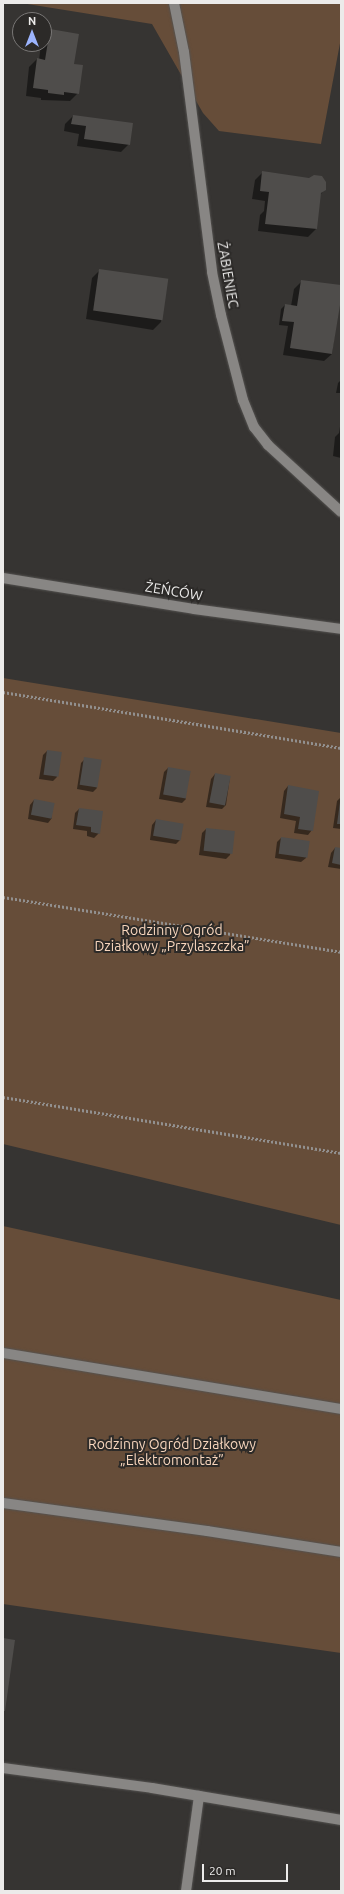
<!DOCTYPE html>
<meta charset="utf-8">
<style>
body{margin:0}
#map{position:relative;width:344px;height:1894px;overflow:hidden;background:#363432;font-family:Ubuntu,sans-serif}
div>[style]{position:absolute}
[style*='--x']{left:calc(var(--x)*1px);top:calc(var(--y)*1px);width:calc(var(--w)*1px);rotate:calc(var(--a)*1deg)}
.green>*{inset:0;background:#664d39}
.shadow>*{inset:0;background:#0007}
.building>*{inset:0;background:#4f4d4b;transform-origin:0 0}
.path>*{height:2.5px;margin-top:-1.25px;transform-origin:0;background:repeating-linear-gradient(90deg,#92908f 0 2px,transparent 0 4px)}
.roads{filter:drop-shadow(0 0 1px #545250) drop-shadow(0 0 1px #545250)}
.service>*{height:10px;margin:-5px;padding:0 5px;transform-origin:5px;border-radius:5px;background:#888684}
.minor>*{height:10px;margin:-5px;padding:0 5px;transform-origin:5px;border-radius:5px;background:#888684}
span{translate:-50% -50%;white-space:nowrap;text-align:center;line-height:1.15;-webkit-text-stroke:4px #2c2a28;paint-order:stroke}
.street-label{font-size:14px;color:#ecebea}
.park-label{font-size:14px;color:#f8d6bd}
.frame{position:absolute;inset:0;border:4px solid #ecebea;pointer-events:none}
.north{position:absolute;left:12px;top:12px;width:40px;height:40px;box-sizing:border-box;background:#2c2a28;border:1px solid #797776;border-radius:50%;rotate:0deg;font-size:11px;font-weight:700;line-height:16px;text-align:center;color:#ecebea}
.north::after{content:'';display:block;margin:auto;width:14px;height:18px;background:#9cb4fd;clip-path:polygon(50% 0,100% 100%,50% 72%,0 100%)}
.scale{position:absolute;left:202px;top:1864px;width:86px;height:18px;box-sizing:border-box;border:2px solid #ecebea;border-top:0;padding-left:5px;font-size:12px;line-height:14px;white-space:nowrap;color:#ecebea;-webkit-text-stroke:3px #2c2a28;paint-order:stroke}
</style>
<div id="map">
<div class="green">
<div style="clip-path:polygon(21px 3px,341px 3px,341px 38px,321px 144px,219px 131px,203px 113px,152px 24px)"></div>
<div style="clip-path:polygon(3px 678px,341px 733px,341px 1225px,3px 1144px)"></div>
<div style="clip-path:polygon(3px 1226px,341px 1300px,341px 1653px,3px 1604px)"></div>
</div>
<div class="shadow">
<div style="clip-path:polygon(50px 30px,73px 64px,78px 93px,70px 101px,41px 100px,41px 98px,26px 96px,29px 67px,37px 59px,39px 60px,41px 44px,44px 44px,44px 37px)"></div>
<div style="clip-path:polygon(73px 116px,129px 144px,121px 152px,77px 146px,79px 134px,64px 131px,65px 124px)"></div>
<div style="clip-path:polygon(263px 172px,325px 189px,320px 195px,316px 229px,308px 237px,258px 231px,260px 215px,264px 211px,265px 201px,252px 199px,255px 180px)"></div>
<div style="clip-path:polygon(100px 270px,167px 280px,161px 322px,153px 330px,86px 319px,92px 278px)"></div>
<div style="clip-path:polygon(302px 281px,341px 286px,332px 354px,324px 361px,283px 355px,288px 326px,279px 325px,281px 309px,285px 305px,291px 306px,294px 289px)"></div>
<div style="clip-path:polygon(341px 380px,341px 393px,336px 393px,338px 383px)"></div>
<div style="clip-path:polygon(341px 420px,341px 458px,333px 456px,335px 437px,339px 433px)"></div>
<div style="clip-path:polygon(47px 751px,57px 777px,53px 781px,39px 779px,43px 755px)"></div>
<div style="clip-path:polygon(85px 759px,97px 788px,93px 792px,77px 789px,81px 763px)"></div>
<div style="clip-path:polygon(168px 768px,186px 799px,182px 803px,159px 799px,164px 772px)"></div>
<div style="clip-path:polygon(215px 774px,230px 777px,226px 805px,222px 809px,206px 807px,211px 779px)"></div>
<div style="clip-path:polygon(288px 786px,312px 830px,308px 835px,294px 833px,296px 821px,280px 818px,284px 791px)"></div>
<div style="clip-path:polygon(341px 797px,341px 829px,333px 828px,337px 801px)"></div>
<div style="clip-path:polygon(34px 800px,52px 818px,48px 823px,28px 819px,30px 805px)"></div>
<div style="clip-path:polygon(79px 809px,99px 833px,94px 838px,87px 836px,87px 831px,73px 829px,75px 813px)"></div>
<div style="clip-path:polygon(156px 820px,180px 840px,176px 844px,150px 840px,152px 825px)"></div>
<div style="clip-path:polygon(206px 829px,234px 832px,230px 855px,226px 859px,199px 855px,202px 833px)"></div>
<div style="clip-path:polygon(281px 838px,308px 842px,306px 858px,301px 862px,275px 858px,277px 842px)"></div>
<div style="clip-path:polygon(335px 848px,341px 849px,341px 869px,328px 867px,331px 853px)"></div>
</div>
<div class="building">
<div style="clip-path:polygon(50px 29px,79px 34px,74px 64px,83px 65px,79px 94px,64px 92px,64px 95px,48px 93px,48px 90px,33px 88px,37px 58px,45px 60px)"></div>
<div style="clip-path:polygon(73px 115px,133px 123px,130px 145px,84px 139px,86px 126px,71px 124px)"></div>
<div style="clip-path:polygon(262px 171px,309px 178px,314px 175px,322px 176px,326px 182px,326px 190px,321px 193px,317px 229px,265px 224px,269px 192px,260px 191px)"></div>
<div style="left:99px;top:269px;width:70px;height:42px;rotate:8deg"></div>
<div style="clip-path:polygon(301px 280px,341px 285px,341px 299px,332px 354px,290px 348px,294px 322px,282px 321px,285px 304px,297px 306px)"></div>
<div style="left:47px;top:750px;width:15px;height:25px;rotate:8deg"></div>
<div style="left:84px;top:757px;width:18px;height:28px;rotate:9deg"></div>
<div style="left:168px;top:767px;width:23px;height:28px;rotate:10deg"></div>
<div style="left:215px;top:773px;width:16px;height:30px;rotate:11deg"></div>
<div style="clip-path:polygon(288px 785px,319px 791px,313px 831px,298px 829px,300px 817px,284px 814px)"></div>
<div style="left:34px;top:799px;width:21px;height:16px;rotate:11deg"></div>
<div style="clip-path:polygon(340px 802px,341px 802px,341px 824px,337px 824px)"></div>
<div style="clip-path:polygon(79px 808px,103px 811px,100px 834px,91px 832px,91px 827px,76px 825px)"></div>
<div style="left:156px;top:819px;width:28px;height:17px;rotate:10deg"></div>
<div style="left:206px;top:828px;width:29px;height:23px;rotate:6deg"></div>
<div style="left:281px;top:837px;width:29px;height:17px;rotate:8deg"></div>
<div style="clip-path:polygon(335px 847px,341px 848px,341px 865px,332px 863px)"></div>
<div style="clip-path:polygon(3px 1638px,15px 1640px,5px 1711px,3px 1711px)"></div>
</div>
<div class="path">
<div style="--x:3;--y:692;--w:343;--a:9.4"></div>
<div style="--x:3;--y:897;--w:342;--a:9.2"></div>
<div style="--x:3;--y:1097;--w:343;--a:9.4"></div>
</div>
<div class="roads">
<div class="service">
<div style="--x:3;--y:1353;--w:343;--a:9.4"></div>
<div style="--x:3;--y:1503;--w:206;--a:7.8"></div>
<div style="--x:207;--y:1531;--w:136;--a:8.9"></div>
<div style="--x:3;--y:1768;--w:150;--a:7.6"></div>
<div style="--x:152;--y:1788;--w:192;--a:9.6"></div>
<div style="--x:186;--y:1891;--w:96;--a:-82.2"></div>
</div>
<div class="minor">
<div style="--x:174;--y:3;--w:50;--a:78.5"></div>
<div style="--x:184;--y:52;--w:222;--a:82.7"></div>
<div style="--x:212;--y:272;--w:44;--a:78.2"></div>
<div style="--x:221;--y:315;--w:88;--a:75.5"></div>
<div style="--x:243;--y:400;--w:29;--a:68"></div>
<div style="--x:254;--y:427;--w:23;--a:52"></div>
<div style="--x:268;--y:445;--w:99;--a:42.5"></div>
<div style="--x:3;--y:578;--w:193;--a:9.2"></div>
<div style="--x:194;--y:609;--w:148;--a:7.7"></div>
</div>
</div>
<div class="street-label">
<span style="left:228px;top:275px;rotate:80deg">ŻABIENIEC</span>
<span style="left:174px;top:591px;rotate:9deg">ŻEŃCÓW</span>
</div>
<div class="park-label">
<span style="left:172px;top:938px">Rodzinny Ogród<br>Działkowy „Przylaszczka”</span>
<span style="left:172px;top:1452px">Rodzinny Ogród Działkowy<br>„Elektromontaż”</span>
</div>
<div class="frame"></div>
<div class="north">N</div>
<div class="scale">20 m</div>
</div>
